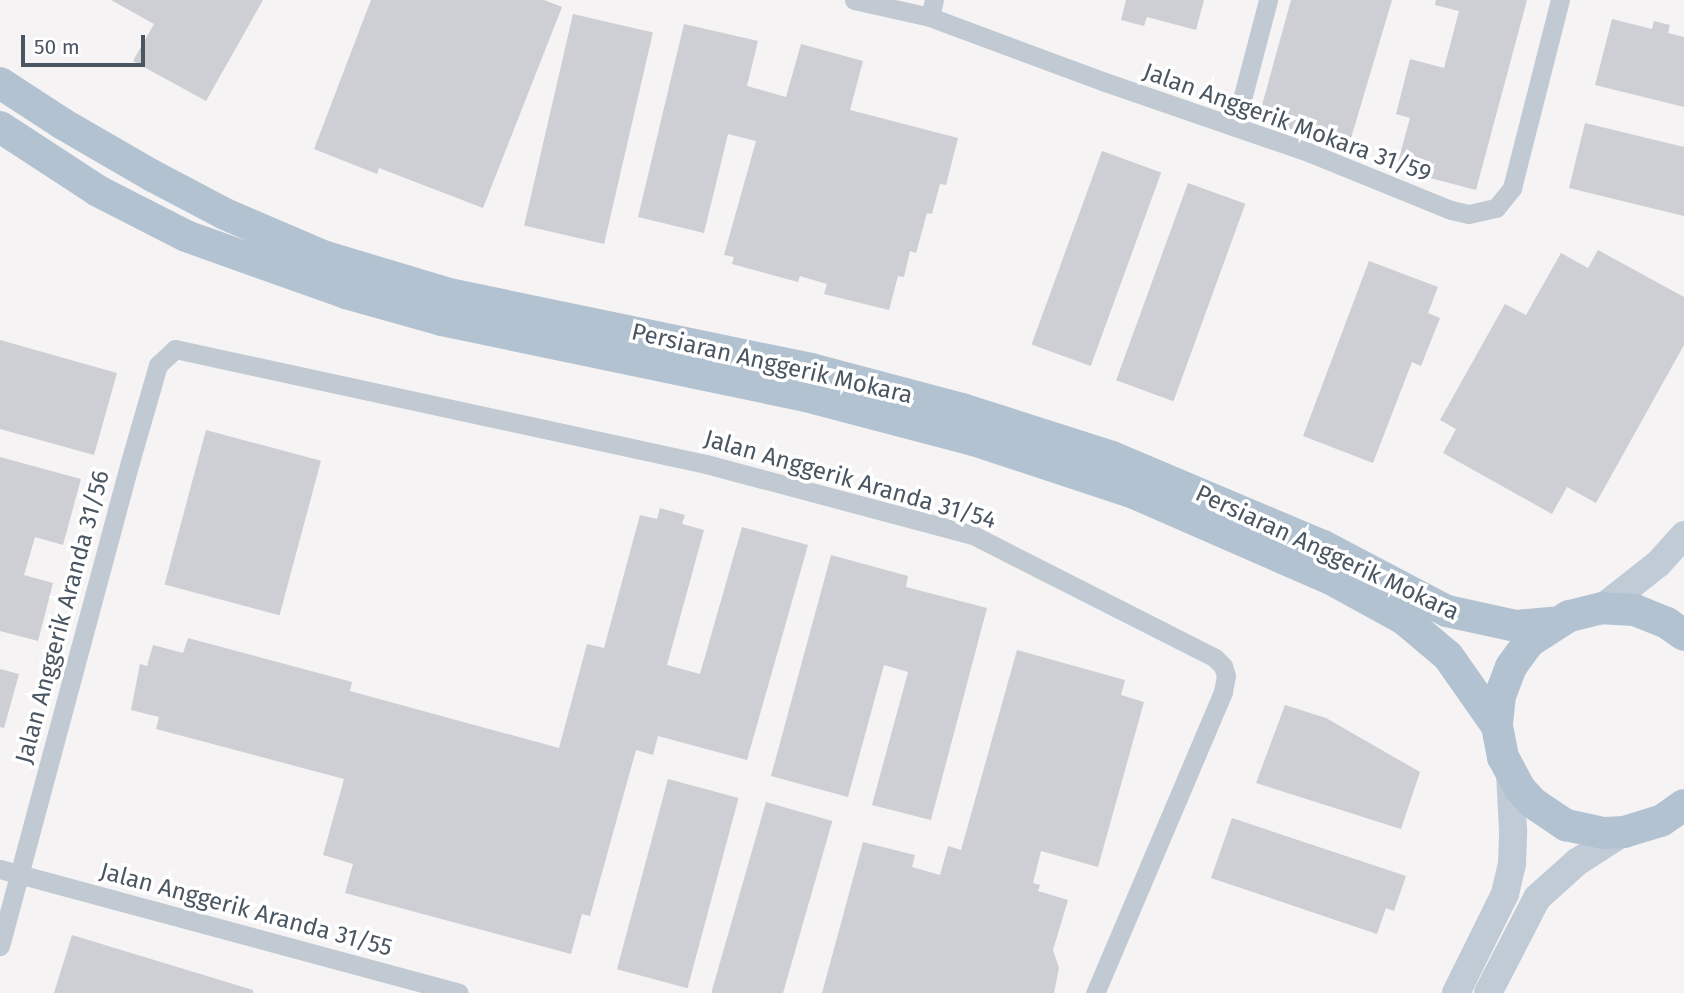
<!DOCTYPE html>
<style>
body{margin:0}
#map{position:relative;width:1684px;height:993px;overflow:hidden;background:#f5f3f3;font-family:"Fira Sans",sans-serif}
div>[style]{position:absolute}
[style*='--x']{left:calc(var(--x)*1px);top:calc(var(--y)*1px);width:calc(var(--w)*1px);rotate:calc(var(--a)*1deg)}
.building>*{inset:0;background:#cdcfd5;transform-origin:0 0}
.minor>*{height:19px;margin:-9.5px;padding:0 9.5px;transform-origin:9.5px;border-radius:9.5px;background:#c1cad2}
.secondary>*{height:28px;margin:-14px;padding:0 14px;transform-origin:14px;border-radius:14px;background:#c1cbd6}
.primary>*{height:32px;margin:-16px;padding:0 16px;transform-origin:16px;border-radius:16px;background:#b3c2d1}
span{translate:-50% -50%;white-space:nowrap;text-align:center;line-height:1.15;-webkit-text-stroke:7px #fff;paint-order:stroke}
.street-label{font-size:24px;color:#4a5661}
.scale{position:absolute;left:21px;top:35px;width:124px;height:32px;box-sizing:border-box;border:4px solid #4a5661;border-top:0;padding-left:9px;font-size:21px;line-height:24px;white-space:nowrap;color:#4a5661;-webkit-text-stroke:5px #fff;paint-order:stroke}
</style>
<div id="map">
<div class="building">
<div style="clip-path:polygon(111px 0,263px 0,206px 101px,133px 61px,154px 24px)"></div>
<div style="clip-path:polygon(371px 0,544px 0,562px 7px,483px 208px,379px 168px,377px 174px,314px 149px)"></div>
<div style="clip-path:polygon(1126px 0,1204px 0,1196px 30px,1147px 17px,1144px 26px,1121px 20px)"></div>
<div style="clip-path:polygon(1291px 0,1392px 0,1349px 145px,1258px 120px)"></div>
<div style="clip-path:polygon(1436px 0,1527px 0,1476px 190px,1396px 169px,1410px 118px,1396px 114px,1410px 59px,1444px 68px,1459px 11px,1435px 5px)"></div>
<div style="left:573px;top:14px;width:82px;height:217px;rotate:13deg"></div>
<div style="clip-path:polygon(1612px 19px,1652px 29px,1654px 21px,1670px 25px,1668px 33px,1684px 37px,1684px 107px,1595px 85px)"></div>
<div style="clip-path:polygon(684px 24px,758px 41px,747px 86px,786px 97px,801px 44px,863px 61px,850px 110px,958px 138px,946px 185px,940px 184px,932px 214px,927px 213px,916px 253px,910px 251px,904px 277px,898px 276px,889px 310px,824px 294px,827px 284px,800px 276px,798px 282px,732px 264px,734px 257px,724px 255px,756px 141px,728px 134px,704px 233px,638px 217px)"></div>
<div style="clip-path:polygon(1585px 123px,1684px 147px,1684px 216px,1569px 188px)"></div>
<div style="left:1102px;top:151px;width:63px;height:206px;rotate:20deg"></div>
<div style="left:1188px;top:183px;width:61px;height:210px;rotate:20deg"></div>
<div style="clip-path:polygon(1598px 250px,1684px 297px,1684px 345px,1596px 503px,1567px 487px,1552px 514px,1443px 453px,1456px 429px,1440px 420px,1505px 304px,1526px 315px,1561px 253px,1588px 268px)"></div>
<div style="clip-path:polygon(1369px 261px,1438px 287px,1428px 313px,1440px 318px,1421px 366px,1412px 362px,1373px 463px,1303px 436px)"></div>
<div style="clip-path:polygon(0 340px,117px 373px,94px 455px,0 429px)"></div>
<div style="left:206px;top:430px;width:119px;height:160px;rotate:15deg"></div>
<div style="clip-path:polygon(0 457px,81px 479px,63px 545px,35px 537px,24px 575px,53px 583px,38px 641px,0 631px)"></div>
<div style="clip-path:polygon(660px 508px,685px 515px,682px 524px,704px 530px,667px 665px,700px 674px,742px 527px,808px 545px,747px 760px,658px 736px,653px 755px,636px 750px,590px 916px,582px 914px,571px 954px,345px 893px,353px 864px,323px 855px,344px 779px,156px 729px,159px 717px,131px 710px,140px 664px,147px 666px,153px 645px,183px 653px,188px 638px,352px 682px,350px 691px,559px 748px,587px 644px,604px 648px,640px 515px,657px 519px)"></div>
<div style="clip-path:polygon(831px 555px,908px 576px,906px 587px,987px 608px,931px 820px,872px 805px,908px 672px,884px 665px,848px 797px,771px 776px)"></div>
<div style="clip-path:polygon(1017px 650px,1125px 680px,1121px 695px,1144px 702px,1098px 867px,1041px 851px,1033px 883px,1040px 885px,1038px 891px,1068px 900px,1053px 950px,1059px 968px,1054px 993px,822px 993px,863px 842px,915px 855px,912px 867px,940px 875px,948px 846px,961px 850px)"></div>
<div style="clip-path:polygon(0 669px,19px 674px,4px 728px,0 727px)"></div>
<div style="clip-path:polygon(1285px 705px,1326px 718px,1420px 772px,1401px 829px,1256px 783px)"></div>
<div style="left:668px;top:779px;width:73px;height:197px;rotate:15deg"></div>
<div style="left:766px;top:802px;width:69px;height:198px;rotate:16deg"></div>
<div style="clip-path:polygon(1232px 818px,1406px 876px,1394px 911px,1386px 908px,1377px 934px,1211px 878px)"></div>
<div style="clip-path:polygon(72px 935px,253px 990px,253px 993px,54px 993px)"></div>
</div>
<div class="minor">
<div style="--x:854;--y:0;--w:78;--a:12.6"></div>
<div style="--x:930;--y:17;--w:187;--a:20.4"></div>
<div style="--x:1105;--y:82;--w:215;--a:19"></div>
<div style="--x:1308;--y:152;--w:154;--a:22.1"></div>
<div style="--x:1451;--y:210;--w:18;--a:13"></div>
<div style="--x:1469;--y:214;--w:28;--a:-13"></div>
<div style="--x:1496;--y:208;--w:26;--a:-51"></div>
<div style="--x:1512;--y:188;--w:194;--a:-75.7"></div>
<div style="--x:930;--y:17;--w:17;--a:-77"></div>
<div style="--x:1235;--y:126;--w:130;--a:-75.3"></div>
<div style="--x:0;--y:869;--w:475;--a:15.1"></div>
<div style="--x:0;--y:946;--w:501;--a:-74.97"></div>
<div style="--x:130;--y:462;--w:101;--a:-73.9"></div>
<div style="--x:158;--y:365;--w:23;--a:-43"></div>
<div style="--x:175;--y:349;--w:543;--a:12.22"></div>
<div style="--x:706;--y:464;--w:276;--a:14.9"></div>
<div style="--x:973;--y:535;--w:271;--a:26.9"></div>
<div style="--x:1215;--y:658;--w:11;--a:45"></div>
<div style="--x:1223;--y:666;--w:10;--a:73"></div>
<div style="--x:1226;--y:676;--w:16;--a:101"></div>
<div style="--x:1223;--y:692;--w:327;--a:113"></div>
</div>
<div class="secondary">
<div style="--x:1602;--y:608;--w:71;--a:-38.2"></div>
<div style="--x:1658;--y:564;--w:39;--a:-48"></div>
<div style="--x:1456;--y:993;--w:110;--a:-63.7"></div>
<div style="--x:1505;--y:894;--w:31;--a:-77"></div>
<div style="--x:1512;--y:864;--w:34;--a:-88"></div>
<div style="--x:1513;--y:830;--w:58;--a:-93"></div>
<div style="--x:1488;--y:993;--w:107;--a:-62.7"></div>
<div style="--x:1537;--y:898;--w:54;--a:-42"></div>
<div style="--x:1577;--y:862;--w:56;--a:-32.6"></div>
</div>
<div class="primary">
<div style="--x:0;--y:83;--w:75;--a:33.1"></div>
<div style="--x:63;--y:124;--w:102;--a:30.1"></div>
<div style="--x:151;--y:175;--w:84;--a:27.8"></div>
<div style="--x:225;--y:214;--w:107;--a:23.2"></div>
<div style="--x:323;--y:256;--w:132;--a:16.8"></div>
<div style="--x:449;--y:294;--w:370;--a:11.7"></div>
<div style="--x:811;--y:369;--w:156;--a:14.8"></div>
<div style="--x:962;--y:409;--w:157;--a:17.7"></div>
<div style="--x:1112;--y:457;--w:229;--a:22.9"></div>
<div style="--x:1323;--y:546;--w:140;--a:27.7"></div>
<div style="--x:1447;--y:611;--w:71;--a:12.3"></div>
<div style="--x:1516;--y:626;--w:37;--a:-5"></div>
<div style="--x:0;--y:127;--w:117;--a:33.1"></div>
<div style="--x:98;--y:191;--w:99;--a:27.1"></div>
<div style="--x:186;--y:236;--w:170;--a:19.6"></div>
<div style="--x:346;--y:293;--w:100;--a:15.7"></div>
<div style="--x:442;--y:320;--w:372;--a:11.8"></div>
<div style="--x:806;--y:396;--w:174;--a:14.7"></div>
<div style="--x:974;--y:440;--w:169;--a:18.3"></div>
<div style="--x:1134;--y:493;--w:215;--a:23.6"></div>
<div style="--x:1331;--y:579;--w:83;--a:28.7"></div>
<div style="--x:1404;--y:619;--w:57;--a:40.1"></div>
<div style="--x:1448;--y:656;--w:85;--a:55"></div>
<div style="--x:1684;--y:635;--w:21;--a:-145"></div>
<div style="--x:1667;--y:623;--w:35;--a:-158"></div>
<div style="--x:1635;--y:610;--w:33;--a:-177"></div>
<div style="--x:1602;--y:608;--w:34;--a:166"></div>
<div style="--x:1569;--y:616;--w:48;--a:147"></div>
<div style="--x:1529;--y:642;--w:31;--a:126"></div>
<div style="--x:1511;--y:667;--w:30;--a:111"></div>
<div style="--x:1500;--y:695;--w:31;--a:96"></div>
<div style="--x:1497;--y:726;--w:32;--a:79"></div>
<div style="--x:1503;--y:757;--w:36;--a:62"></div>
<div style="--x:1520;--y:789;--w:19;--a:47"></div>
<div style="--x:1533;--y:803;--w:40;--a:34"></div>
<div style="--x:1566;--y:825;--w:40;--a:12"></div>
<div style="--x:1605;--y:833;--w:19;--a:-3"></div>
<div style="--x:1624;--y:832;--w:39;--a:-17"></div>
<div style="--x:1661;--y:821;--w:28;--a:-35"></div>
</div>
<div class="street-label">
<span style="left:1287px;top:123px;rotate:20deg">Jalan Anggerik Mokara 31/59</span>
<span style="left:772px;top:364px;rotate:13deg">Persiaran Anggerik Mokara</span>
<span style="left:850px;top:480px;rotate:16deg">Jalan Anggerik Aranda 31/54</span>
<span style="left:1327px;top:553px;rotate:25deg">Persiaran Anggerik Mokara</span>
<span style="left:63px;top:617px;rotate:-75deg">Jalan Anggerik Aranda 31/56</span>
<span style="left:246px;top:910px;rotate:15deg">Jalan Anggerik Aranda 31/55</span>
</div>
<div class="scale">50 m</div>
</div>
